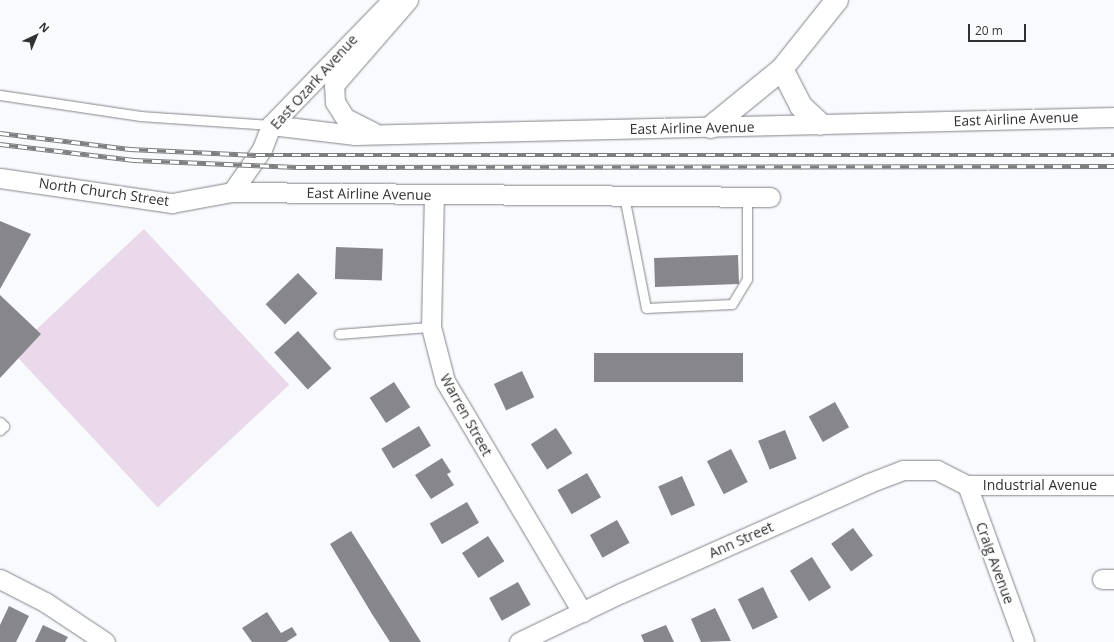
<!DOCTYPE html>
<style>
body{margin:0}
#map{position:relative;width:1114px;height:642px;overflow:hidden;background:#f9fafe;font-family:"Open Sans",sans-serif}
div>[style]{position:absolute}
[style*='--x']{left:calc(var(--x)*1px);top:calc(var(--y)*1px);width:calc(var(--w)*1px);rotate:calc(var(--a)*1deg)}
.green>*{inset:0;background:#e9d9ea;transform-origin:0 0}
.building>*{inset:0;background:#87868a;transform-origin:0 0}
.roads{filter:drop-shadow(0 0 1px #828487) drop-shadow(0 0 1px #828487)}
.lane>*{height:9px;margin:-4.5px;padding:0 4.5px;transform-origin:4.5px;border-radius:4.5px;background:#fff}
.street>*{height:19px;margin:-9.5px;padding:0 9.5px;transform-origin:9.5px;border-radius:9.5px;background:#fff}
.secondary>*{height:22px;margin:-11px;padding:0 11px;transform-origin:11px;border-radius:11px;background:#fff}
.rail>*{height:4.5px;margin-top:-2.25px;transform-origin:0;background:repeating-linear-gradient(90deg,#fff 0 9px,#7d7e80 0 18px);box-sizing:border-box;border-block:1px solid #7d7e80}
span{translate:-50% -50%;white-space:nowrap;text-align:center;line-height:1.15;-webkit-text-stroke:4px #fff;paint-order:stroke}
.street-label{font-size:14px;color:#303132}
.north{position:absolute;left:16px;top:16px;width:40px;height:40px;-webkit-text-stroke:3px #fff;paint-order:stroke;rotate:44deg;font-size:11px;font-weight:700;line-height:16px;text-align:center;color:#303132}
.north::after{content:'';display:block;margin:auto;width:14px;height:18px;background:#303132;clip-path:polygon(50% 0,100% 100%,50% 72%,0 100%)}
.scale{position:absolute;left:968px;top:24px;width:58px;height:18px;box-sizing:border-box;border:2px solid #303132;border-top:0;padding-left:5px;font-size:12px;line-height:14px;white-space:nowrap;color:#303132;-webkit-text-stroke:3px #fff;paint-order:stroke}
</style>
<div id="map">
<div class="green">
<div style="left:144px;top:229px;width:213px;height:180px;rotate:47deg"></div>
</div>
<div class="building">
<div style="clip-path:polygon(0 221px,31px 234px,0 289px)"></div>
<div style="left:336px;top:247px;width:47px;height:32px;rotate:2deg"></div>
<div style="left:738px;top:255px;width:29px;height:84px;rotate:88deg"></div>
<div style="left:298px;top:273px;width:28px;height:45px;rotate:46deg"></div>
<div style="clip-path:polygon(0 295px,41px 334px,0 378px)"></div>
<div style="left:298px;top:331px;width:50px;height:32px;rotate:48deg"></div>
<div style="left:743px;top:353px;width:29px;height:149px;rotate:90deg"></div>
<div style="left:522px;top:371px;width:29px;height:31px;rotate:65deg"></div>
<div style="left:394px;top:382px;width:30px;height:29px;rotate:57deg"></div>
<div style="left:835px;top:402px;width:29px;height:30px;rotate:61deg"></div>
<div style="left:419px;top:426px;width:23px;height:44px;rotate:59deg"></div>
<div style="left:556px;top:428px;width:30px;height:30px;rotate:57deg"></div>
<div style="left:785px;top:430px;width:31px;height:29px;rotate:68deg"></div>
<div style="left:731px;top:449px;width:37px;height:27px;rotate:63deg"></div>
<div style="clip-path:polygon(442px 458px,451px 472px,447px 474px,454px 485px,431px 499px,415px 475px)"></div>
<div style="left:587px;top:473px;width:28px;height:34px;rotate:60deg"></div>
<div style="left:682px;top:476px;width:32px;height:26px;rotate:66deg"></div>
<div style="left:467px;top:502px;width:24px;height:43px;rotate:60deg"></div>
<div style="left:617px;top:520px;width:26px;height:31px;rotate:61deg"></div>
<div style="left:853px;top:528px;width:34px;height:27px;rotate:54deg"></div>
<div style="clip-path:polygon(351px 531px,421px 642px,390px 642px,372px 614px,330px 544px)"></div>
<div style="left:488px;top:536px;width:30px;height:31px;rotate:57deg"></div>
<div style="left:812px;top:557px;width:36px;height:26px;rotate:58deg"></div>
<div style="left:518px;top:582px;width:26px;height:33px;rotate:61deg"></div>
<div style="left:763px;top:587px;width:34px;height:28px;rotate:64deg"></div>
<div style="clip-path:polygon(9px 606px,29px 616px,16px 642px,0 642px,0 625px)"></div>
<div style="clip-path:polygon(715px 608px,731px 641px,701px 642px,691px 619px)"></div>
<div style="clip-path:polygon(267px 612px,281px 633px,292px 627px,297px 635px,286px 642px,252px 642px,242px 628px)"></div>
<div style="clip-path:polygon(43px 625px,68px 637px,65px 642px,35px 642px)"></div>
<div style="clip-path:polygon(666px 625px,674px 642px,644px 642px,641px 635px)"></div>
</div>
<div class="roads">
<div class="lane">
<div style="--x:0;--y:95;--w:142;--a:8.5"></div>
<div style="--x:140;--y:116;--w:131;--a:3.9"></div>
<div style="--x:624;--y:196;--w:114;--a:78.9"></div>
<div style="--x:646;--y:308;--w:86;--a:-2.7"></div>
<div style="--x:732;--y:304;--w:29;--a:-59"></div>
<div style="--x:747;--y:279;--w:82;--a:-90"></div>
<div style="--x:339;--y:334;--w:92;--a:-4.4"></div>
<div style="--x:0;--y:422;--w:6;--a:45"></div>
<div style="--x:4;--y:426;--w:6;--a:135"></div>
</div>
<div class="street">
<div style="--x:271;--y:125;--w:85;--a:6.8"></div>
<div style="--x:355;--y:135;--w:759;--a:-1.36"></div>
<div style="--x:373;--y:132;--w:31;--a:-153"></div>
<div style="--x:345;--y:118;--w:19;--a:-122"></div>
<div style="--x:335;--y:102;--w:17;--a:-93"></div>
<div style="--x:334;--y:85;--w:113;--a:-49"></div>
<div style="--x:0;--y:178;--w:174;--a:8.3"></div>
<div style="--x:172;--y:203;--w:61;--a:-10.4"></div>
<div style="--x:232;--y:192;--w:538;--a:0.53"></div>
<div style="--x:232;--y:192;--w:52;--a:-55.1"></div>
<div style="--x:262;--y:149;--w:26;--a:-69"></div>
<div style="--x:271;--y:125;--w:174;--a:-45.9"></div>
<div style="--x:434;--y:194;--w:133;--a:91.3"></div>
<div style="--x:431;--y:327;--w:56;--a:75.5"></div>
<div style="--x:445;--y:381;--w:269;--a:59.3"></div>
<div style="--x:967;--y:485;--w:167;--a:70"></div>
<div style="--x:967;--y:485;--w:147;--a:0"></div>
<div style="--x:0;--y:579;--w:51;--a:27.1"></div>
<div style="--x:45;--y:602;--w:72;--a:33.7"></div>
<div style="--x:1102;--y:579;--w:12;--a:0"></div>
<div style="--x:519;--y:642;--w:113;--a:-25.7"></div>
<div style="--x:621;--y:593;--w:271;--a:-23.9"></div>
<div style="--x:869;--y:483;--w:36;--a:-21"></div>
<div style="--x:903;--y:470;--w:34;--a:0"></div>
<div style="--x:937;--y:470;--w:34;--a:27"></div>
</div>
<div class="secondary">
<div style="--x:782;--y:69;--w:42;--a:62.8"></div>
<div style="--x:801;--y:106;--w:26;--a:43"></div>
<div style="--x:711;--y:127;--w:92;--a:-39.2"></div>
<div style="--x:782;--y:69;--w:88;--a:-51.4"></div>
</div>
</div>
<div class="rail">
<div style="--x:0;--y:133;--w:131;--a:7"></div>
<div style="--x:130;--y:149;--w:126;--a:2.7"></div>
<div style="--x:256;--y:155;--w:858;--a:0"></div>
<div style="--x:0;--y:144;--w:135;--a:6.8"></div>
<div style="--x:134;--y:160;--w:163;--a:2.5"></div>
<div style="--x:297;--y:167;--w:817;--a:-0.07"></div>
</div>
<div class="street-label">
<span style="left:314px;top:82px;rotate:-48deg">East Ozark Avenue</span>
<span style="left:1016px;top:119px;rotate:-2deg">East Airline Avenue</span>
<span style="left:692px;top:128px;rotate:-1deg">East Airline Avenue</span>
<span style="left:104px;top:192px;rotate:8deg">North Church Street</span>
<span style="left:369px;top:194px;rotate:1deg">East Airline Avenue</span>
<span style="left:466px;top:415px;rotate:61deg">Warren Street</span>
<span style="left:1040px;top:485px">Industrial Avenue</span>
<span style="left:741px;top:540px;rotate:-24deg">Ann Street</span>
<span style="left:995px;top:563px;rotate:70deg">Craig Avenue</span>
</div>
<div class="north">N</div>
<div class="scale">20 m</div>
</div>
